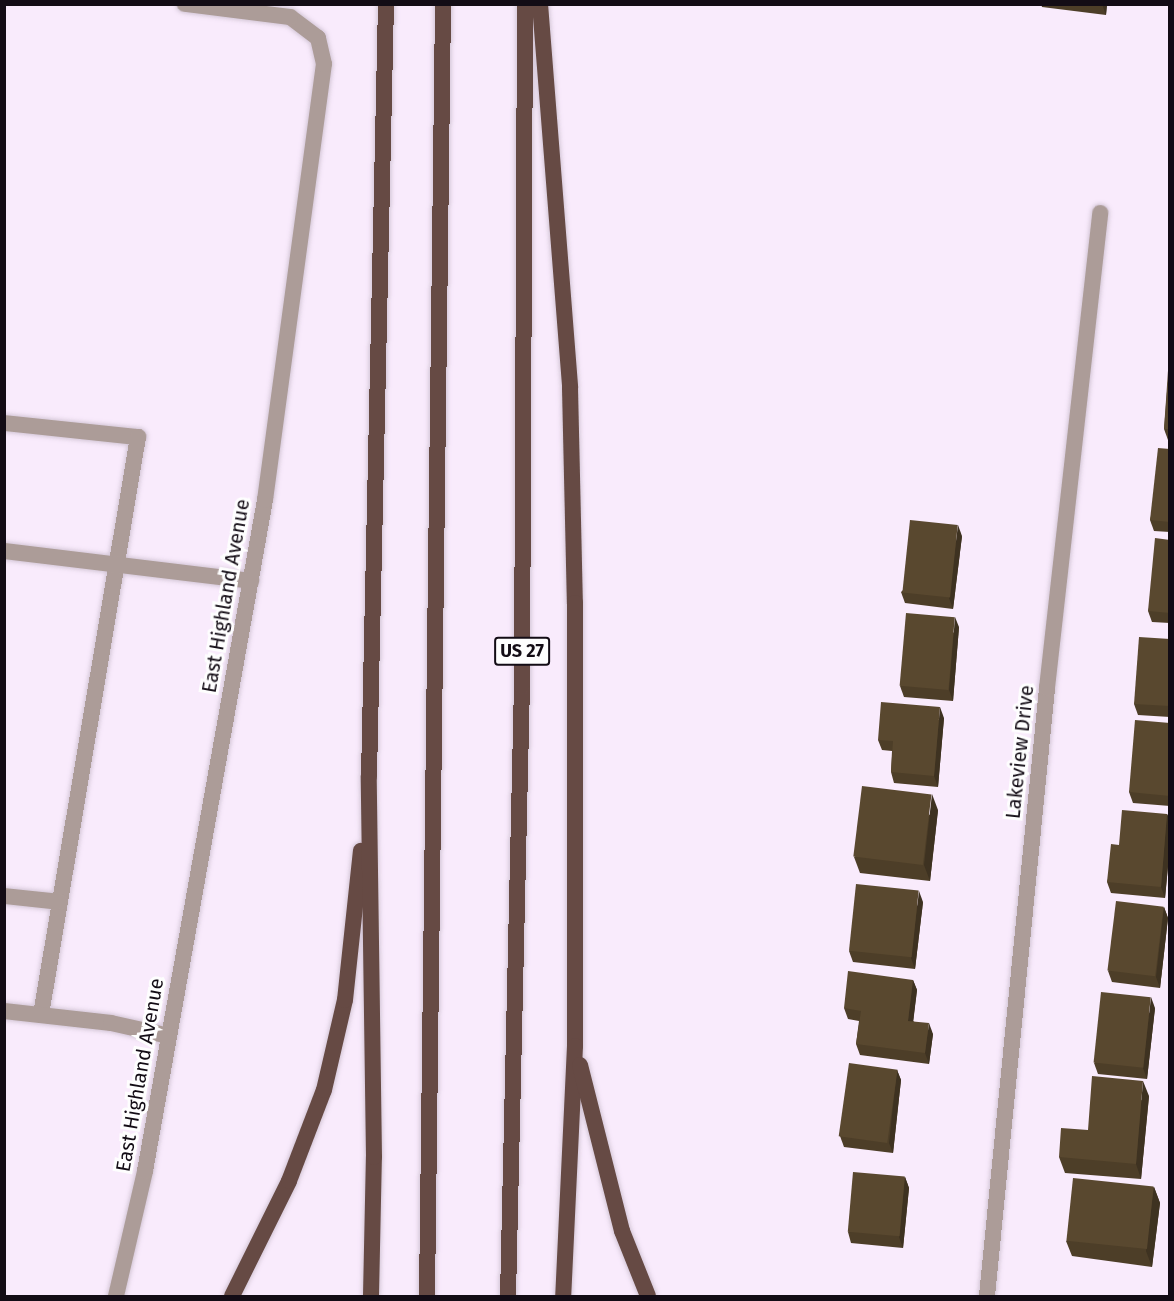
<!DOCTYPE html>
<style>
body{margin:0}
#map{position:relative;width:1174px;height:1301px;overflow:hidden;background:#f9ebfc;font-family:"Fira Sans",sans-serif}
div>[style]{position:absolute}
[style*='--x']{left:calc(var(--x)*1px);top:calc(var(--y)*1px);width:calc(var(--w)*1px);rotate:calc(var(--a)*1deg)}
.roads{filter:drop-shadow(0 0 2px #d4c7d7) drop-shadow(0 0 2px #d4c7d7)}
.service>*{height:16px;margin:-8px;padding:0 8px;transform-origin:8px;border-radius:8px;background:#ac9c98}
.minor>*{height:16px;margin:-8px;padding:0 8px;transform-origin:8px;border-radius:8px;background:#ac9c98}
.trunk>*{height:16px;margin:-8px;padding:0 8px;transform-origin:8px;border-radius:8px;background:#664a44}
.wall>*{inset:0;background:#4d3e28}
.shaded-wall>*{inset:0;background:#3e3221}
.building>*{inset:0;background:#59482f;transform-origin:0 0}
span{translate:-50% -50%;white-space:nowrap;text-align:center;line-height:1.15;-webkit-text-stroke:6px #fefefe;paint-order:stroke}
.shield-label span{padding:2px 4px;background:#fefefe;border:2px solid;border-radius:4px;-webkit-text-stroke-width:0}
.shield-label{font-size:18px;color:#130c15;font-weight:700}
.street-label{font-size:20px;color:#130c15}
.frame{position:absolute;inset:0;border:6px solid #130c15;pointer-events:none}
</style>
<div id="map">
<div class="roads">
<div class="service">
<div style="--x:4;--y:423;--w:135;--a:6"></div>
<div style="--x:138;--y:437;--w:586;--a:99.53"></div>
<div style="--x:4;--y:551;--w:249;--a:6.9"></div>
<div style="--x:4;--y:896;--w:56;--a:6.1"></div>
<div style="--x:4;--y:1011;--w:108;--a:6.4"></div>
<div style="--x:111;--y:1023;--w:59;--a:12.6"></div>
</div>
<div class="minor">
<div style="--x:116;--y:1296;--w:128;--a:-76.9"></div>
<div style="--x:145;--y:1171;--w:682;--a:-79.86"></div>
<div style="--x:265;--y:500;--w:440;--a:-82.3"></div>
<div style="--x:324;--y:64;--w:27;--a:-103"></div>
<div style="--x:318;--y:38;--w:35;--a:-143"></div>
<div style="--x:290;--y:17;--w:106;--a:-172.9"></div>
<div style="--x:987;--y:1296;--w:611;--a:-84.36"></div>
<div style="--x:1047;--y:688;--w:478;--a:-83.6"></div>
</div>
<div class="trunk">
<div style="--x:540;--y:4;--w:385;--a:85.5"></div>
<div style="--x:570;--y:388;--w:215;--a:88.7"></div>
<div style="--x:575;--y:603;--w:443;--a:90"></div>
<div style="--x:575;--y:1046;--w:250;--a:92.7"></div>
<div style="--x:580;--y:1065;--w:171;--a:75.8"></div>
<div style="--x:622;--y:1231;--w:70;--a:68.2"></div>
<div style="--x:232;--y:1296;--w:128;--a:-63.6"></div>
<div style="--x:289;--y:1181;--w:97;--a:-69"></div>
<div style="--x:324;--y:1090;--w:92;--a:-76.9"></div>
<div style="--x:345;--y:1000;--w:150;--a:-83.9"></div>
<div style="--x:371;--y:1296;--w:139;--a:-88.8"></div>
<div style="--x:374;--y:1157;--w:381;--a:-90.8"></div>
<div style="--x:369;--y:776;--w:772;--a:-88.74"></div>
<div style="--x:427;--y:1296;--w:1292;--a:-89.29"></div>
<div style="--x:508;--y:1296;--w:610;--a:-88.69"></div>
<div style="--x:522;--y:686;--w:682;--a:-89.75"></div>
</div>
</div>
<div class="wall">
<div style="clip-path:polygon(1041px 4px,1107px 4px,1106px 15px,1042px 7px)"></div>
<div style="clip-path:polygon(1170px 356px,1170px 440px,1168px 440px,1164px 429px)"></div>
<div style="clip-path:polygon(1170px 449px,1170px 532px,1154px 531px,1150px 520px)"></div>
<div style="clip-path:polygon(962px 536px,953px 609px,905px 603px,901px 592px)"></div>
<div style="clip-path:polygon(1170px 540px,1170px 623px,1152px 622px,1148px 611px)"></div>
<div style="clip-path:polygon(959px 627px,953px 701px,904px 697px,900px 686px)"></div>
<div style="clip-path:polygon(1170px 639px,1170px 717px,1138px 715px,1134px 704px)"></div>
<div style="clip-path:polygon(944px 718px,938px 787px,894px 783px,891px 772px,892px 751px,882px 750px,878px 740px)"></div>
<div style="clip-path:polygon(1170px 723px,1170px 806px,1133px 803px,1129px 792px)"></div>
<div style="clip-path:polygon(938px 810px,930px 881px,860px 873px,854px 857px)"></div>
<div style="clip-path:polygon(1167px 814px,1170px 820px,1170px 845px,1165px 898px,1111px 893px,1107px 882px,1119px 845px)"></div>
<div style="clip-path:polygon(923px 902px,915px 969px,853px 962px,849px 951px)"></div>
<div style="clip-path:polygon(1164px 907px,1168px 918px,1160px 988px,1112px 982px,1108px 971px)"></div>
<div style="clip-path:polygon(913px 980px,917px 990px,913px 1021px,933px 1034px,929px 1064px,860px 1055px,856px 1044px,859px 1021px,848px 1019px,844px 1008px)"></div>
<div style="clip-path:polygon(1155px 1008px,1147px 1079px,1098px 1074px,1094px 1063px)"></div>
<div style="clip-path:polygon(897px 1070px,901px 1080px,893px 1153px,844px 1147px,840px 1136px)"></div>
<div style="clip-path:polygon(1149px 1096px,1141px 1179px,1065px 1173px,1059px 1157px,1088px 1130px)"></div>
<div style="clip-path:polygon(905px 1177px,909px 1188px,903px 1248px,851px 1243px,848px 1232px)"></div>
<div style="clip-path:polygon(1154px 1187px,1160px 1203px,1152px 1267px,1072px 1256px,1066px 1241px)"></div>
</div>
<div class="shaded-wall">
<div style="clip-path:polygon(1102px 4px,1107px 4px,1106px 15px)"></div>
<div style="clip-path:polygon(958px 525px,962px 536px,953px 609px,949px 598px)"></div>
<div style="clip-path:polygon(955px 617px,959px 627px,953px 701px,949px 690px)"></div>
<div style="clip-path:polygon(940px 707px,944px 718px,938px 787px,934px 776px)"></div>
<div style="clip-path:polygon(932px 794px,938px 810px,930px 881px,924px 865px)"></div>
<div style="clip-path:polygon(1167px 814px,1170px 820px,1170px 845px,1165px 898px,1161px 887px)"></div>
<div style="clip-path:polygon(919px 891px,923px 902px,915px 969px,911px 958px)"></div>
<div style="clip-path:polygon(1164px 907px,1168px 918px,1160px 988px,1156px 977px)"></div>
<div style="clip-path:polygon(913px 980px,917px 990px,912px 1032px,908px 1021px)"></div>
<div style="clip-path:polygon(1151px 997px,1155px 1008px,1147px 1079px,1143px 1068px)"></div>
<div style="clip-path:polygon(929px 1023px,933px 1034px,929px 1064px,925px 1053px)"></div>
<div style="clip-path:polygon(897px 1070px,901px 1080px,893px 1153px,889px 1143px)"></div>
<div style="clip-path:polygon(1143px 1081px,1149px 1096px,1141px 1179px,1136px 1164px)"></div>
<div style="clip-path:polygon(905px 1177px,909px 1188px,903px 1248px,899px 1237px)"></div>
<div style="clip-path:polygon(1154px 1187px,1160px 1203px,1152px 1267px,1146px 1251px)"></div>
</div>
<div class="building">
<div style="clip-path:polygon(1169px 356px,1170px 356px,1170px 429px,1164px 429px)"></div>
<div style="clip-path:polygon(1158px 448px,1170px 449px,1170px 522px,1150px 520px)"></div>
<div style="left:910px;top:520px;width:48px;height:73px;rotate:6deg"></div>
<div style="clip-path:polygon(1155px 538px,1170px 540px,1170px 613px,1148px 611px)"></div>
<div style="left:906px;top:613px;width:49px;height:73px;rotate:5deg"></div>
<div style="clip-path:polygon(1139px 637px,1170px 639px,1170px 706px,1134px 704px)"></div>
<div style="clip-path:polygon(881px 702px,940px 707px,934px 776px,891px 772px,893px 741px,878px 740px)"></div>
<div style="clip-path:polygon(1135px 720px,1170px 723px,1170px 796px,1129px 792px)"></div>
<div style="left:862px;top:786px;width:70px;height:71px;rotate:7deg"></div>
<div style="clip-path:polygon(1122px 810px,1167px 814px,1161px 887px,1107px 882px,1111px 844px,1119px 845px)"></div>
<div style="left:856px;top:884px;width:63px;height:67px;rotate:6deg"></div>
<div style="left:1116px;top:901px;width:48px;height:70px;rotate:7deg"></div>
<div style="clip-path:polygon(848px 971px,913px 980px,908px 1021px,929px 1023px,925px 1053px,856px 1044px,861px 1011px,844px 1008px)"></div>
<div style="left:1101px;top:992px;width:50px;height:71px;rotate:6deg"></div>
<div style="left:849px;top:1063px;width:49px;height:74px;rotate:8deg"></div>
<div style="clip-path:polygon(1092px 1076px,1143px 1081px,1136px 1164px,1059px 1157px,1061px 1128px,1088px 1130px)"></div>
<div style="left:853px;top:1172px;width:52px;height:60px;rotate:5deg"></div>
<div style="left:1073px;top:1178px;width:81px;height:63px;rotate:6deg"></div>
</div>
<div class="shield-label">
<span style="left:522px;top:651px">US 27</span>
</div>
<div class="street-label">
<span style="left:226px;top:596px;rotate:-80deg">East Highland Avenue</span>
<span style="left:1020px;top:752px;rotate:-84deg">Lakeview Drive</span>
<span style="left:140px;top:1075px;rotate:-80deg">East Highland Avenue</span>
</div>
<div class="frame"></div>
</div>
